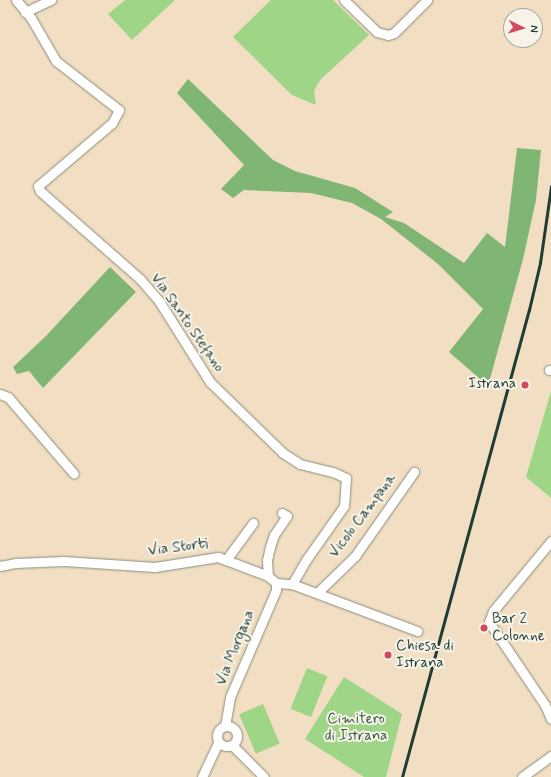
<!DOCTYPE html>
<style>
body{margin:0}
#map{position:relative;width:551px;height:777px;overflow:hidden;background:#f2dfc3;font-family:Mynerve,sans-serif}
div>[style]{position:absolute}
[style*='--x']{left:calc(var(--x)*1px);top:calc(var(--y)*1px);width:calc(var(--w)*1px);rotate:calc(var(--a)*1deg)}
.green>*{inset:0;background:#9fd587;transform-origin:0 0}
.forest>*{inset:0;background:#7fb674}
.roads{filter:drop-shadow(0 0 1px #888e7c) drop-shadow(0 0 1px #888e7c)}
.minor>*{height:9px;margin:-4.5px;padding:0 4.5px;transform-origin:4.5px;border-radius:4.5px;background:#fff}
.minor>.ring{margin:-4.5px;padding:0;box-sizing:content-box;background:none;border:9px solid #fff;border-radius:50%}
.rail>*{height:2.5px;margin:-1.25px;padding:0 1.25px;transform-origin:1.25px;border-radius:1.25px;background:#1f3d34}
.dots>*{width:11px;height:11px;translate:-50% -50%;box-sizing:border-box;border:2px solid #f7f3e8;border-radius:50%}
span{translate:-50% -50%;white-space:nowrap;text-align:center;line-height:1.15;-webkit-text-stroke:4px #f7f3e8;paint-order:stroke}
.street-label{font-size:15px;color:#1f3d34}
.poi-label{font-size:15px;color:#1f3d34}
.right{translate:-100% -50%;text-align:right}
.left{translate:0 -50%;text-align:left}
.park-label{font-size:15px;color:#395b45}
.north{position:absolute;left:503px;top:8px;width:40px;height:40px;box-sizing:border-box;background:#f7f3e8;border:1px solid #a1aaa0;border-radius:50%;rotate:95deg;font-size:11px;font-weight:700;line-height:16px;text-align:center;color:#1f3d34}
.north::after{content:'';display:block;margin:auto;width:14px;height:18px;background:#d1495b;clip-path:polygon(50% 0,100% 100%,50% 72%,0 100%)}
</style>
<div id="map">
<div class="green">
<div style="clip-path:polygon(125px 0,175px 0,132px 40px,108px 14px)"></div>
<div style="clip-path:polygon(271px 0,333px 0,369px 35px,320px 80px,314px 91px,316px 105px,292px 95px,233px 37px)"></div>
<div style="clip-path:polygon(551px 391px,551px 498px,526px 477px)"></div>
<div style="left:307px;top:668px;width:22px;height:44px;rotate:22deg"></div>
<div style="clip-path:polygon(344px 677px,402px 714px,386px 777px,364px 777px,305px 739px)"></div>
<div style="left:263px;top:704px;width:43px;height:26px;rotate:67deg"></div>
</div>
<div class="forest">
<div style="clip-path:polygon(188px 79px,273px 160px,295px 171px,355px 188px,393px 212px,385px 217px,404px 223px,464px 263px,487px 233px,505px 247px,517px 148px,541px 150px,536px 200px,523px 259px,488px 386px,449px 352px,483px 309px,438px 264px,381px 219px,352px 203px,311px 193px,244px 190px,233px 198px,221px 189px,244px 165px,177px 93px)"></div>
<div style="clip-path:polygon(110px 267px,136px 292px,43px 388px,29px 371px,17px 374px,13px 367px,46px 336px)"></div>
</div>
<div class="roads">
<div class="minor">
<div style="--x:16;--y:0;--w:23;--a:50"></div>
<div style="--x:31;--y:18;--w:50;--a:59.8"></div>
<div style="--x:56;--y:61;--w:80;--a:37.9"></div>
<div style="--x:119;--y:110;--w:15;--a:118"></div>
<div style="--x:112;--y:123;--w:97;--a:139.6"></div>
<div style="--x:38;--y:186;--w:5;--a:68"></div>
<div style="--x:40;--y:191;--w:133;--a:41.3"></div>
<div style="--x:140;--y:279;--w:29;--a:49"></div>
<div style="--x:159;--y:301;--w:96;--a:57.8"></div>
<div style="--x:210;--y:382;--w:102;--a:44.2"></div>
<div style="--x:283;--y:453;--w:20;--a:33"></div>
<div style="--x:300;--y:464;--w:34;--a:14"></div>
<div style="--x:333;--y:472;--w:14;--a:25"></div>
<div style="--x:346;--y:478;--w:28;--a:94"></div>
<div style="--x:344;--y:506;--w:66;--a:125.1"></div>
<div style="--x:306;--y:560;--w:28;--a:120"></div>
<div style="--x:344;--y:0;--w:46;--a:44.1"></div>
<div style="--x:377;--y:32;--w:11;--a:15"></div>
<div style="--x:388;--y:35;--w:6;--a:-18"></div>
<div style="--x:394;--y:33;--w:47;--a:-45"></div>
<div style="--x:25;--y:12;--w:29;--a:-25"></div>
<div style="--x:549;--y:370;--w:2;--a:0"></div>
<div style="--x:0;--y:394;--w:9;--a:21"></div>
<div style="--x:8;--y:397;--w:101;--a:49.4"></div>
<div style="--x:551;--y:541;--w:91;--a:129.6"></div>
<div style="--x:493;--y:611;--w:12;--a:110"></div>
<div style="--x:489;--y:622;--w:100;--a:56"></div>
<div style="--x:545;--y:705;--w:15;--a:67"></div>
<div style="--x:226;--y:560;--w:46;--a:-53.9"></div>
<div style="--x:0;--y:566;--w:15;--a:-11"></div>
<div style="--x:15;--y:563;--w:49;--a:-2.3"></div>
<div style="--x:64;--y:561;--w:91;--a:3.8"></div>
<div style="--x:155;--y:567;--w:64;--a:-9"></div>
<div style="--x:218;--y:557;--w:53;--a:20.8"></div>
<div style="--x:268;--y:576;--w:11;--a:41"></div>
<div style="--x:268;--y:576;--w:16;--a:-94"></div>
<div style="--x:267;--y:560;--w:13;--a:-77"></div>
<div style="--x:270;--y:547;--w:13;--a:-72"></div>
<div style="--x:274;--y:535;--w:23;--a:-56"></div>
<div style="--x:287;--y:516;--w:6;--a:-149"></div>
<div style="--x:276;--y:583;--w:16;--a:4"></div>
<div style="--x:292;--y:584;--w:134;--a:20.6"></div>
<div style="--x:317;--y:593;--w:53;--a:-44.2"></div>
<div style="--x:355;--y:556;--w:103;--a:-54.9"></div>
<div class="ring" style="left:217px;top:726px;width:11px;height:11px"></div>
<div style="--x:225;--y:726;--w:29;--a:-80"></div>
<div style="--x:230;--y:697;--w:116;--a:-66.7"></div>
<div style="--x:276;--y:590;--w:7;--a:-90"></div>
<div style="--x:232;--y:745;--w:45;--a:45"></div>
<div style="--x:202;--y:777;--w:38;--a:-65"></div>
<div style="--x:522;--y:777;--w:36;--a:-36"></div>
</div>
</div>
<div class="rail">
<div style="--x:402;--y:777;--w:484;--a:-74.8"></div>
<div style="--x:529;--y:310;--w:48;--a:-76.8"></div>
<div style="--x:540;--y:263;--w:77;--a:-81.8"></div>
</div>
<div class="dots">
<div style="left:525px;top:385px;background:#d1495b"></div>
<div style="left:484px;top:628px;background:#d1495b"></div>
<div style="left:388px;top:655px;background:#d1495b"></div>
</div>
<div class="street-label">
<span style="left:187px;top:323px;rotate:55deg">Via Santo Stefano</span>
<span style="left:363px;top:516px;rotate:-53deg">Vicolo Campana</span>
<span style="left:178px;top:548px;rotate:-7deg">Via Storti</span>
<span style="left:236px;top:648px;rotate:-68deg">Via Morgana</span>
</div>
<div class="poi-label">
<span class="right" style="left:516px;top:385px">Istrana</span>
<span class="left" style="left:492px;top:628px">Bar 2<br>Colonne</span>
<span class="left" style="left:396px;top:655px">Chiesa di<br>Istrana</span>
</div>
<div class="park-label">
<span style="left:356px;top:728px">Cimitero<br>di Istrana</span>
</div>
<div class="north">N</div>
</div>
